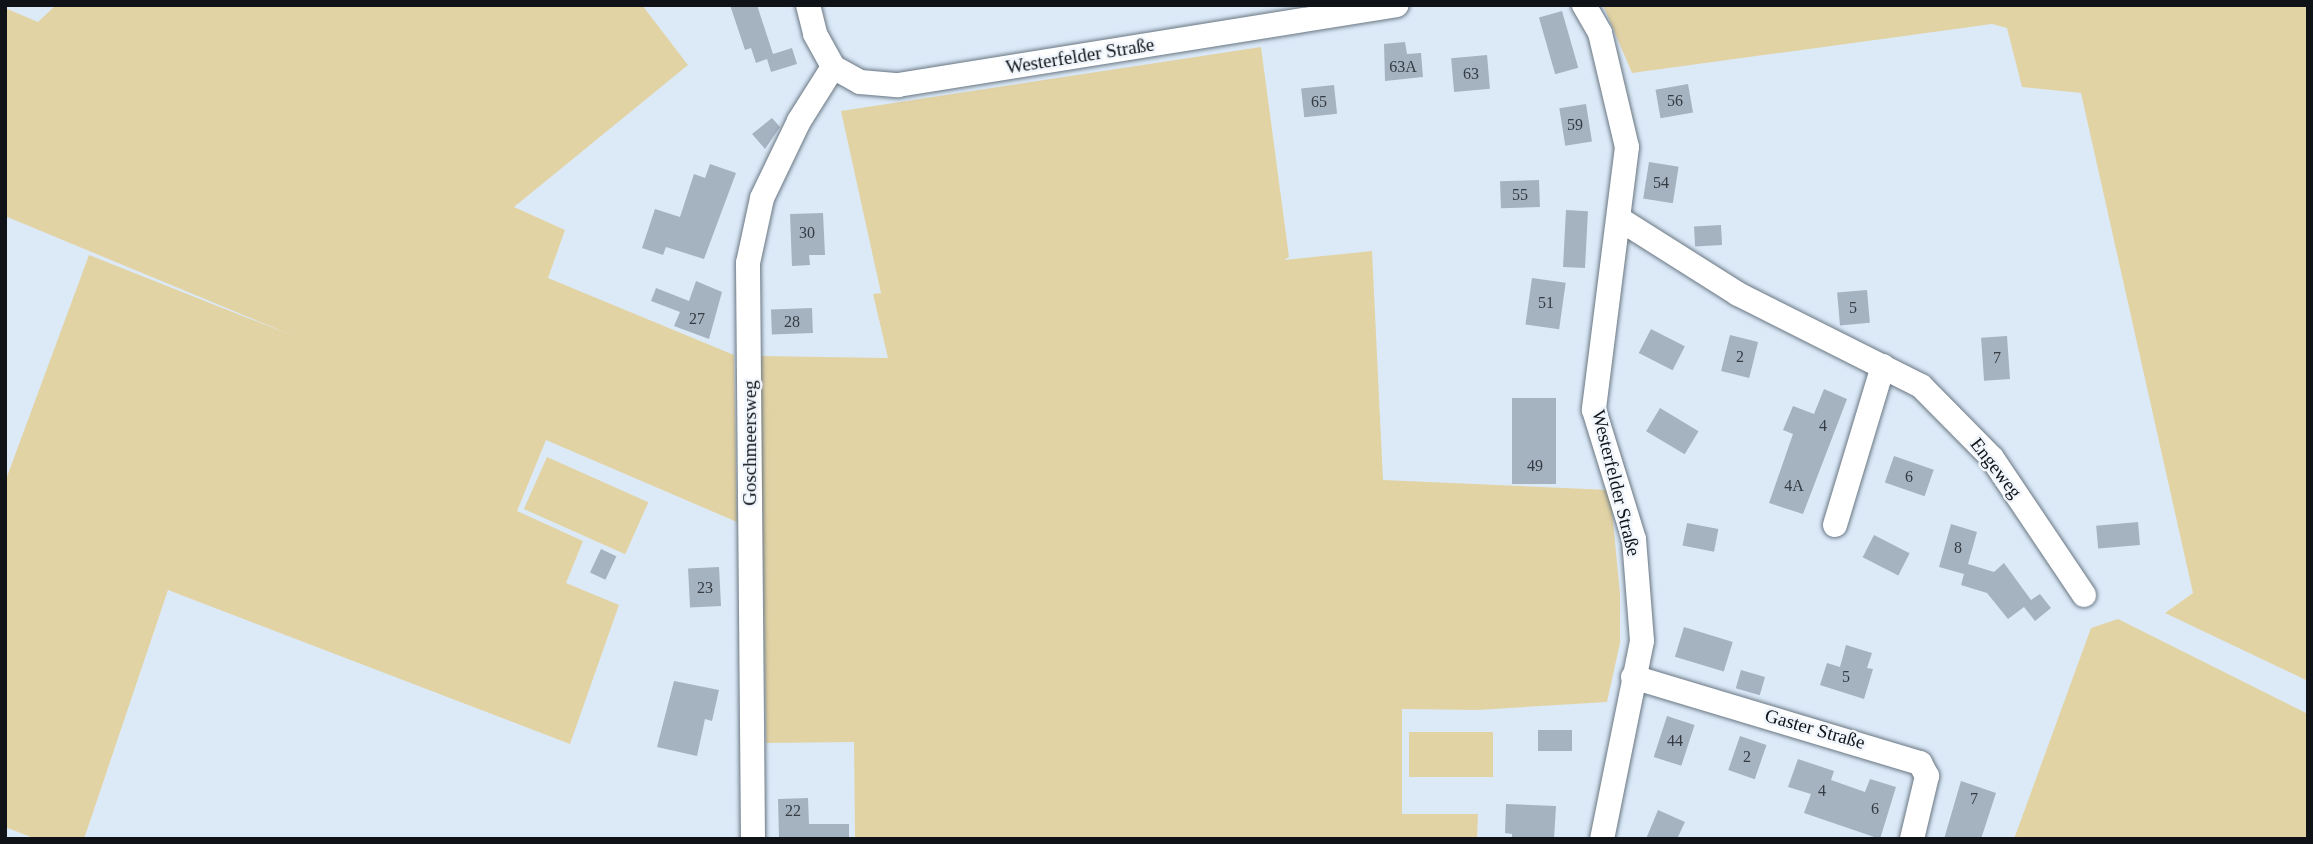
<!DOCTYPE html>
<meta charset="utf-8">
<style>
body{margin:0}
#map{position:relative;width:2313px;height:844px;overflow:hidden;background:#dceaf8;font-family:Georgia,serif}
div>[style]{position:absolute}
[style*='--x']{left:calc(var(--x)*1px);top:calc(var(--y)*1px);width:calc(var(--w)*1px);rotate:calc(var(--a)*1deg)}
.green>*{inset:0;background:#e2d3a5;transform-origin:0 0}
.building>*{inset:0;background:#a5b2c0;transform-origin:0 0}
.roads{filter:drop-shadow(0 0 2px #697682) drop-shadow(0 0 2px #697682)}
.minor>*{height:24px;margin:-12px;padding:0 12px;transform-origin:12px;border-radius:12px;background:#fff}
span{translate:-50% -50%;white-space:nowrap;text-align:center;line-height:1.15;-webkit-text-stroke:5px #f1f6fc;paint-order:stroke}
.number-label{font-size:16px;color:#343b42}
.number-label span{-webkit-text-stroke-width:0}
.street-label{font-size:19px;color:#0f1318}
.frame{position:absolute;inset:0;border:7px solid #0f1318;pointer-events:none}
</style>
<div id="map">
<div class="green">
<div style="clip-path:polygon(56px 5px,642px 5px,688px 65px,514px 207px,565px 230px,548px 278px,734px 355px,737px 522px,546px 440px,517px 511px,583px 541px,566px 583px,619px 605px,570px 744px,168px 590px,84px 839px,36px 839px,5px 827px,5px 482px,89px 255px,296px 337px,5px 216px,5px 8px,38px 22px)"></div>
<div style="clip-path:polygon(1603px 5px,2308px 5px,2308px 681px,2165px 613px,2193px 593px,2081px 93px,2022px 87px,2007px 28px,1992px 24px,1632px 73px)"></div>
<div style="clip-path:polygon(1261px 47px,1289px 257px,1284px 260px,1372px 251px,1383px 480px,1610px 490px,1620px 594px,1620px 643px,1607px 702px,1477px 710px,1402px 709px,1402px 814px,1478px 814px,1477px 839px,855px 839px,854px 742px,766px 743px,760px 356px,888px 358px,873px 294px,881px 293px,841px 111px)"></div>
<div style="left:547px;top:457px;width:111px;height:57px;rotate:24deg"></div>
<div style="clip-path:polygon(2118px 619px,2308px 714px,2308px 839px,2014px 839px,2091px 628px)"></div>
<div style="left:1409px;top:732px;width:84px;height:45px"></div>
</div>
<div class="building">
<div style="clip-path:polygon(730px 5px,757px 5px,773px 54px,792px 48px,797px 64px,771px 72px,767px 59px,756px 63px,751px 48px,745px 50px)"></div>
<div style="left:1562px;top:11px;width:59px;height:24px;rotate:74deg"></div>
<div style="clip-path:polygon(1405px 42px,1407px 54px,1421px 53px,1423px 77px,1385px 81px,1384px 44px)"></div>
<div style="left:1487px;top:55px;width:34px;height:36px;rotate:85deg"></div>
<div style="left:1688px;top:84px;width:29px;height:33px;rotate:80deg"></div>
<div style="left:1334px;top:85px;width:29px;height:33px;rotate:84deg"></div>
<div style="left:1586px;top:104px;width:38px;height:27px;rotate:81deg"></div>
<div style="clip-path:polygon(772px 118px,780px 127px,765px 149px,752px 134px)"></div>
<div style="left:1649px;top:162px;width:30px;height:37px;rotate:9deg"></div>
<div style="clip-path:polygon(710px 164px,736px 173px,704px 259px,666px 247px,663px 255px,642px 248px,655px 209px,680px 217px,694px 174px,705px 178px)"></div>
<div style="left:1539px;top:180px;width:27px;height:39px;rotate:88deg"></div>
<div style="left:1566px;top:210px;width:22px;height:57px;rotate:3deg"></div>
<div style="clip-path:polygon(823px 213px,825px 255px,809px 255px,810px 265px,792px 266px,790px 214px)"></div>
<div style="left:1721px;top:225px;width:20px;height:27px;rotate:87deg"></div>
<div style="left:1532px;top:278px;width:34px;height:47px;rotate:8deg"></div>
<div style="clip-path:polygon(696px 281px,722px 292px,709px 339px,674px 326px,680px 312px,651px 301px,656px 288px,689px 301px)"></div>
<div style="left:1867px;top:290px;width:33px;height:30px;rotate:85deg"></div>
<div style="left:812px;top:308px;width:25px;height:41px;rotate:88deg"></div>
<div style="left:1651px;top:329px;width:38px;height:27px;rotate:27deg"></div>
<div style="left:1730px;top:335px;width:29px;height:37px;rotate:14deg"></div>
<div style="left:2007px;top:336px;width:43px;height:26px;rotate:86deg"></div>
<div style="clip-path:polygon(1824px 389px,1847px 399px,1803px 514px,1769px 503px,1793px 434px,1783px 430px,1793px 406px,1814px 414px)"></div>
<div style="left:1512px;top:398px;width:44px;height:86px"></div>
<div style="left:1660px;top:408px;width:45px;height:27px;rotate:31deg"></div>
<div style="left:1894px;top:456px;width:42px;height:28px;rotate:19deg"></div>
<div style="left:2138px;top:522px;width:23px;height:42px;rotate:85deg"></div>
<div style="left:1687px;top:523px;width:32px;height:23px;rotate:11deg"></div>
<div style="clip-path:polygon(1951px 524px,1977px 532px,1968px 564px,1994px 572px,2004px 563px,2031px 600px,2040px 594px,2051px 608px,2035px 621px,2024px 607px,2008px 619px,1987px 593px,1961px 585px,1964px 574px,1939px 567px)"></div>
<div style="left:1874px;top:535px;width:40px;height:25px;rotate:27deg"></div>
<div style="left:601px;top:549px;width:17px;height:26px;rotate:25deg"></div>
<div style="left:719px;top:567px;width:39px;height:31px;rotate:87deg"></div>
<div style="left:1684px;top:627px;width:51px;height:31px;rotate:17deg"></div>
<div style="clip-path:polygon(1846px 645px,1872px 653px,1867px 668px,1873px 669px,1864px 699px,1820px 685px,1827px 663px,1840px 667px)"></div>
<div style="left:1741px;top:670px;width:25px;height:19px;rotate:16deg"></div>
<div style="clip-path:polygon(674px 681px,719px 690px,712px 721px,705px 719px,697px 756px,657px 747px)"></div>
<div style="left:1667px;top:716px;width:29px;height:43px;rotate:18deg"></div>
<div style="left:1538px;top:730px;width:34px;height:21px"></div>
<div style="left:1740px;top:736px;width:28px;height:36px;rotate:19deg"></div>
<div style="clip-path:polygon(1798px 759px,1834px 771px,1831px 780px,1865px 792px,1870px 779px,1896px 787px,1880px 839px,1804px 813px,1811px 794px,1788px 787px)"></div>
<div style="clip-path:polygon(1961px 781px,1996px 793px,1981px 839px,1944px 839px)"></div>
<div style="clip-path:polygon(808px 798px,809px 824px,849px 824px,849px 839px,779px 839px,778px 799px)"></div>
<div style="clip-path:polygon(1506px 804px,1556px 806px,1554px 839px,1512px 839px,1512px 834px,1505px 833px)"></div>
<div style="clip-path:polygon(1658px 810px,1685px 822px,1677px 839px,1646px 839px)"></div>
</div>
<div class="roads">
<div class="minor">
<div style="--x:808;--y:5;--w:30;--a:76"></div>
<div style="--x:815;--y:34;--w:38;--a:61"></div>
<div style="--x:833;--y:67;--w:31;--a:29"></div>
<div style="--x:860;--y:82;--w:38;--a:5"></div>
<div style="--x:898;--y:85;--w:505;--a:-9.11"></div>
<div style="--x:1584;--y:5;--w:32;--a:60"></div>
<div style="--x:1600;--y:33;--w:117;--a:76.7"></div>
<div style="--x:1627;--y:147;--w:265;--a:97.2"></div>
<div style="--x:1594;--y:410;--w:135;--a:72.8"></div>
<div style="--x:1634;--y:539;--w:102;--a:85.5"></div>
<div style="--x:1642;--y:641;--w:202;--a:101.4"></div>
<div style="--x:1621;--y:220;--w:138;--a:32.3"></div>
<div style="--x:1738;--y:294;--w:205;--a:26.7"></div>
<div style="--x:1921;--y:386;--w:101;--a:45.4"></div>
<div style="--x:1992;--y:458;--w:165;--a:56.1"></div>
<div style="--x:1835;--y:525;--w:166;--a:-73.2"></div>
<div style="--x:1633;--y:677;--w:300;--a:16.7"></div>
<div style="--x:1920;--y:763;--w:15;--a:62"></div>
<div style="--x:1927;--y:776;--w:65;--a:103.4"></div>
<div style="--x:753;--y:839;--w:576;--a:-90.5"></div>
<div style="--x:748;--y:263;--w:66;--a:-77.8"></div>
<div style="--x:762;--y:198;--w:85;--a:-64.3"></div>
<div style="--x:799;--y:121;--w:64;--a:-57.8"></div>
</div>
</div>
<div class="number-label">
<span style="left:1403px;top:67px">63A</span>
<span style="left:1471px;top:74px">63</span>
<span style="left:1675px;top:101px">56</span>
<span style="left:1319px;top:102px">65</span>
<span style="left:1575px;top:125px">59</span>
<span style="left:1661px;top:183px">54</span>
<span style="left:1520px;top:195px">55</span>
<span style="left:807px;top:233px">30</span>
<span style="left:1546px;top:303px">51</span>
<span style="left:1853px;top:308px">5</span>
<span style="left:697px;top:319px">27</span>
<span style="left:792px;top:322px">28</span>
<span style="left:1740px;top:357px">2</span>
<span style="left:1997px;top:358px">7</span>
<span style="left:1823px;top:426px">4</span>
<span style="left:1535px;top:466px">49</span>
<span style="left:1909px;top:477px">6</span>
<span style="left:1794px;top:486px">4A</span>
<span style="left:1958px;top:548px">8</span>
<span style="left:705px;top:588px">23</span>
<span style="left:1846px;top:677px">5</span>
<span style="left:1675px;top:741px">44</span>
<span style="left:1747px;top:757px">2</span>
<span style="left:1822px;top:791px">4</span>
<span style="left:1974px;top:799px">7</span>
<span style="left:1875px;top:809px">6</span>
<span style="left:793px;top:811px">22</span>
</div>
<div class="street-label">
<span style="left:1080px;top:56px;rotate:-9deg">Westerfelder Straße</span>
<span style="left:750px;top:443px;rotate:-90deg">Goschmeersweg</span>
<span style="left:1996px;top:468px;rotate:52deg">Engeweg</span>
<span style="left:1616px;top:483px;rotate:76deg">Westerfelder Straße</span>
<span style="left:1815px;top:729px;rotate:16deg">Gaster Straße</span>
</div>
<div class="frame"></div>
</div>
